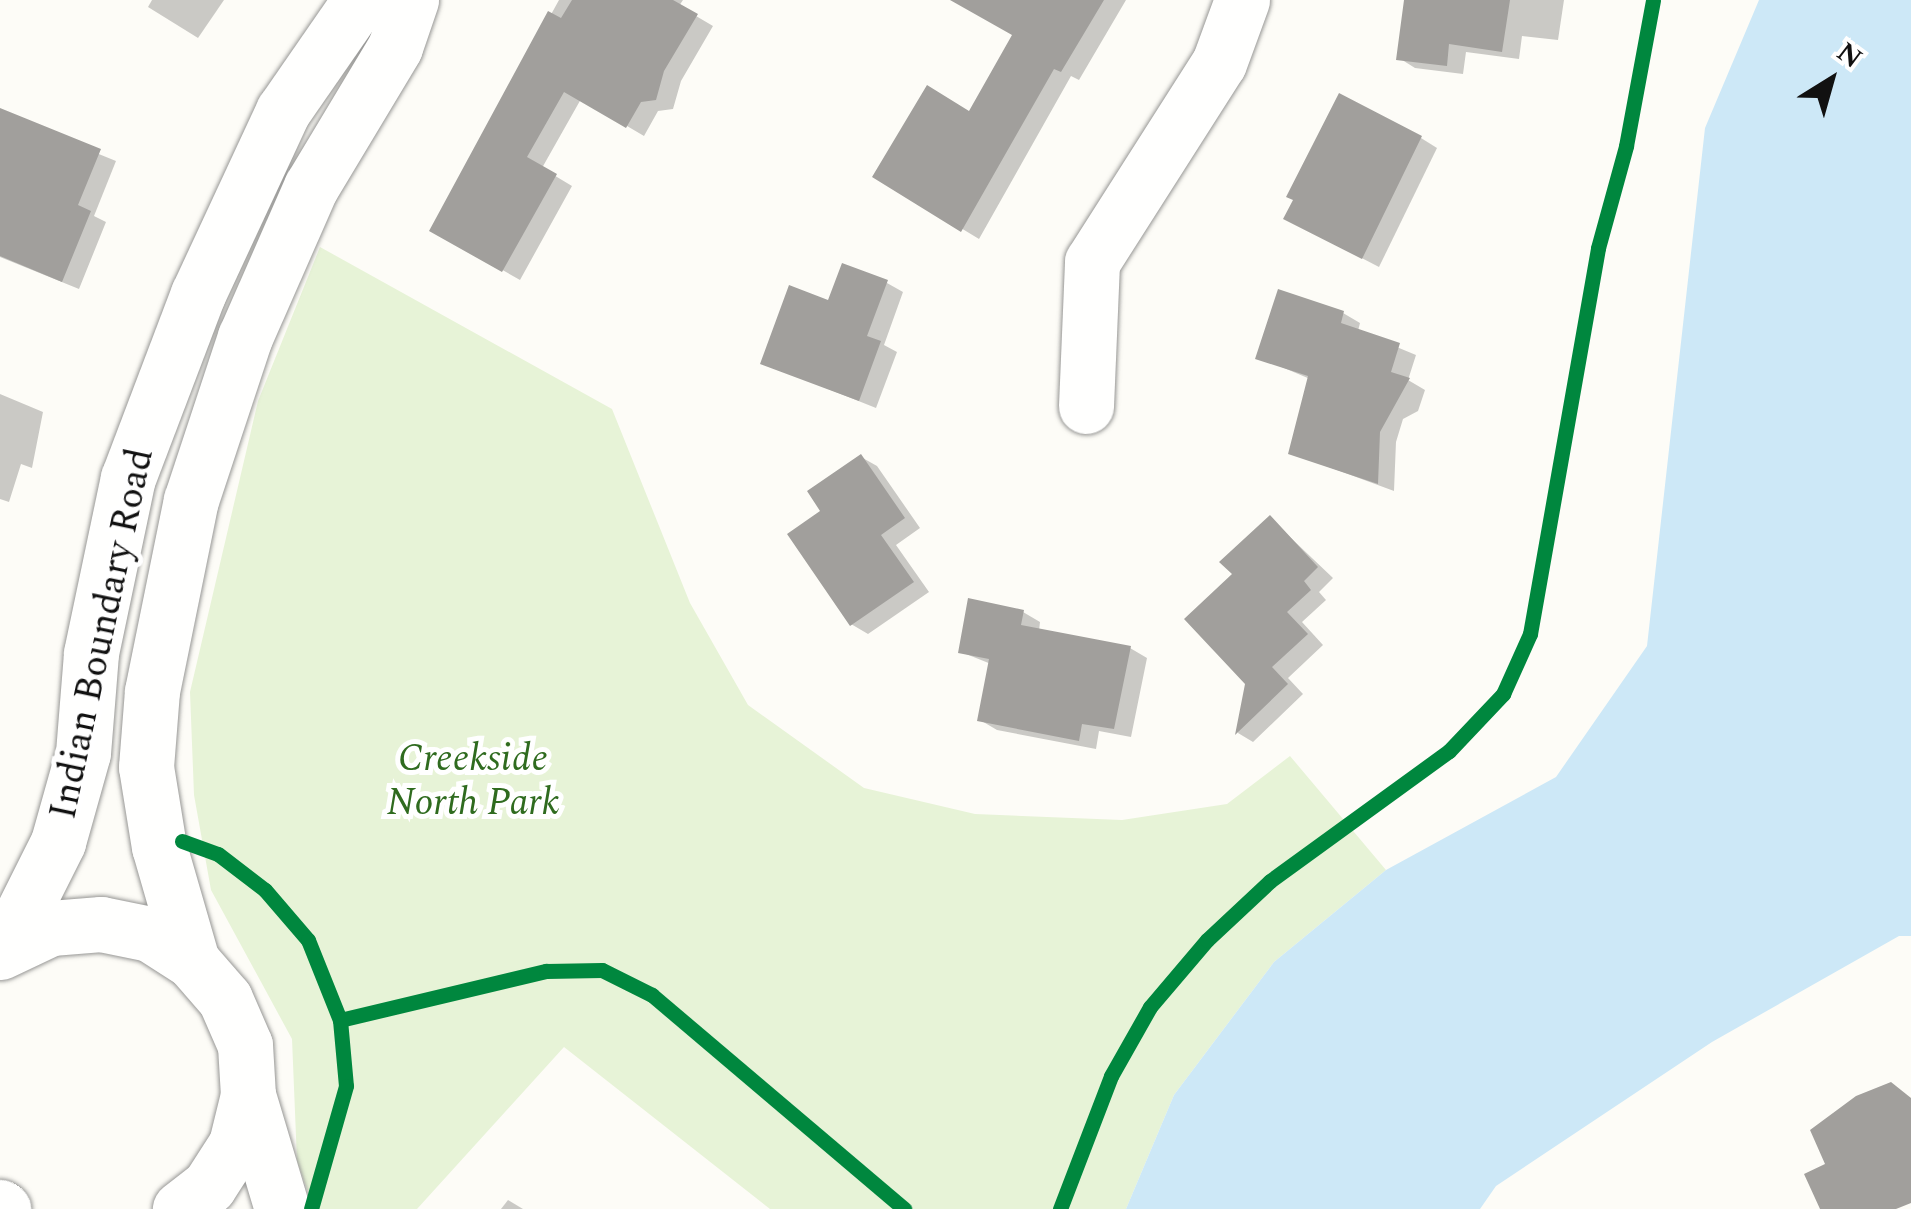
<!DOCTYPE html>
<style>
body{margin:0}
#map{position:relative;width:1911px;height:1209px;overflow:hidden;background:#fdfcf7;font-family:Spectral,serif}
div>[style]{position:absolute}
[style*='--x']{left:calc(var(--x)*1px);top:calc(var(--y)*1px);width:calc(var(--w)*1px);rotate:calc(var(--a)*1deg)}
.green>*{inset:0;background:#e7f3d7}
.water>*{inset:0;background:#cde8f7}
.shadow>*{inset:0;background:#0003}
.building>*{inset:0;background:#a19f9c}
.roads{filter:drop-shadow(0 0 2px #979795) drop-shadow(0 0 2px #979795)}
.minor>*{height:55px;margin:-27.5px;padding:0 27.5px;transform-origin:27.5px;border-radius:27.5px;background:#fffffe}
.cycleway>*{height:15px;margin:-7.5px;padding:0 7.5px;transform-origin:7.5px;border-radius:7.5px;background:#00873e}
span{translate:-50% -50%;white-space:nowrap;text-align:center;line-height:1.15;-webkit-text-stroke:10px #fff;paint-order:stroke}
.street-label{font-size:38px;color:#111}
.park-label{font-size:38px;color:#2f6b1f;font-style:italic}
.north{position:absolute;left:1781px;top:30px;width:100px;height:100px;-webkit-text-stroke:8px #fff;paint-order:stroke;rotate:37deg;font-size:28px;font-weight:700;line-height:40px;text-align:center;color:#111}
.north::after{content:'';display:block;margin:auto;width:35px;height:45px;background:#111;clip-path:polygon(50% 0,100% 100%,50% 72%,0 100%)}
</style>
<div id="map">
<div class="green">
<div style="clip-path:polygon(320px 247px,612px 409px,690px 603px,748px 705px,864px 788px,975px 814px,1122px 820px,1227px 804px,1290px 756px,1386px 870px,1274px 962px,1174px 1095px,1126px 1209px,770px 1209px,564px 1047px,417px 1209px,314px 1209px,297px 1161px,292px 1039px,211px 890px,194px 795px,190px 692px,258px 401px)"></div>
</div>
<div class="water">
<div style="clip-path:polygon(1759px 0,1911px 0,1911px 936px,1899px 936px,1712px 1042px,1496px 1186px,1480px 1209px,1126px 1209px,1174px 1095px,1274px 962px,1386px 870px,1556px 777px,1647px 646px,1705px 128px)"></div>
</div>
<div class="shadow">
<div style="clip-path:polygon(152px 0,224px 0,198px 38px,148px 7px)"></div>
<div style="clip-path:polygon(559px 0,683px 0,679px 6px,713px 26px,681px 81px,673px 109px,658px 111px,644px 136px,581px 99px,542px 168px,572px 186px,520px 280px,432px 230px)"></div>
<div style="clip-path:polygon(988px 0,1126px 0,1079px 80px,1071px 76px,979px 239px,875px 176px,970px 114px,1016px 35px)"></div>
<div style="clip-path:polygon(1406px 0,1564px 0,1558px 40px,1522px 36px,1519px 59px,1466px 52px,1463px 74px,1415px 68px,1399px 58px)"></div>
<div style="clip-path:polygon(0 114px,116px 161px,94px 216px,106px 222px,79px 289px,0 257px)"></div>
<div style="clip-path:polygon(1421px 138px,1437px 148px,1379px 267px,1302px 227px)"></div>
<div style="clip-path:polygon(887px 283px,903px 292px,884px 345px,897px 352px,876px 408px,763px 363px,829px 304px)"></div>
<div style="clip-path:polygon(1343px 313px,1360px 323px,1358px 331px,1416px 355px,1408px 380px,1425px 390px,1418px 411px,1403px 419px,1396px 442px,1394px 491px,1291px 453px,1310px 379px,1258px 357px)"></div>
<div style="clip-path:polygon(0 394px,43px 412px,32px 468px,21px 464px,9px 502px,0 499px)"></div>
<div style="clip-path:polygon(861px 457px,877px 466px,920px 528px,896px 545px,929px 592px,868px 634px,851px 624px,824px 512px)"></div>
<div style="clip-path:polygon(1270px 518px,1333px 578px,1319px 592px,1326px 600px,1302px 622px,1323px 645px,1288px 678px,1303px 694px,1253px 742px,1238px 733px,1248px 683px,1235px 574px)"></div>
<div style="clip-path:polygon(1023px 612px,1040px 622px,1039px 631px,1130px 648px,1147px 658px,1131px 737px,1099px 731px,1096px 749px,997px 730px,980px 720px,991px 664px,961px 652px)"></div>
<div style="clip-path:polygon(508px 1200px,523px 1209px,501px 1209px)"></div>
</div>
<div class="building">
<div style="clip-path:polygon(572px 0,673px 0,698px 14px,664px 71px,656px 100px,641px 102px,626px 128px,564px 92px,527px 157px,557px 174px,502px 272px,429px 231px,548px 11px,561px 18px)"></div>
<div style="clip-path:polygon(950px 0,1104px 0,1061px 72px,1054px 69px,961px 232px,872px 177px,927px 85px,969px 111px,1012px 35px)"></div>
<div style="clip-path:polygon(1404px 0,1510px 0,1502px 52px,1449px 44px,1447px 66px,1396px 60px)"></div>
<div style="clip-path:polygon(1339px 93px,1422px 136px,1362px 259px,1283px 219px,1293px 200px,1286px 197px)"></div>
<div style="clip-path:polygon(0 108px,101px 149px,78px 205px,91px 211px,62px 282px,0 256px)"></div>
<div style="clip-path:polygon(842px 263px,888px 280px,867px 336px,881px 341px,859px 401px,760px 364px,789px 285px,828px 300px)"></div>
<div style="clip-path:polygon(1278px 289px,1344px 311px,1341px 323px,1400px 343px,1391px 372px,1410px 378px,1380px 432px,1378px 484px,1288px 454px,1308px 376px,1255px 359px)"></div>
<div style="clip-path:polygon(861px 454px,905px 518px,881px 535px,914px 582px,850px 626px,787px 534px,820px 511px,807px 491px)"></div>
<div style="clip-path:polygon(1270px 515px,1318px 567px,1304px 581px,1311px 590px,1287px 612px,1308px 634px,1272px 667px,1288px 684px,1235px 735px,1245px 684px,1184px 619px,1232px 574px,1219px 562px)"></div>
<div style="clip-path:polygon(968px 598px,1024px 610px,1021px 625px,1131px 646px,1114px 729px,1082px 724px,1079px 741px,977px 721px,989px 659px,958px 653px)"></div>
<div style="clip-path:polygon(1891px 1082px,1911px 1098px,1911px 1203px,1896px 1209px,1820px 1209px,1804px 1174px,1825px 1164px,1810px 1130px,1856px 1096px)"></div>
</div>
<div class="roads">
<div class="minor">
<div style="--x:1086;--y:406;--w:144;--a:-87.6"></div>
<div style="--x:1092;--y:262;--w:236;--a:-57.5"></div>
<div style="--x:1219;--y:63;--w:67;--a:-69.9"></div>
<div style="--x:5;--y:948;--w:119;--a:-63.4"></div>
<div style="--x:58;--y:842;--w:92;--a:-74.3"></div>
<div style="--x:83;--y:753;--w:100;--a:-85.4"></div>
<div style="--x:91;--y:653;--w:179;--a:-78.1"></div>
<div style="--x:128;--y:478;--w:197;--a:-69.2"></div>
<div style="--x:198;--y:294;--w:202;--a:-65.1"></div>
<div style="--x:283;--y:111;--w:135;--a:-55.3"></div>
<div style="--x:0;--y:952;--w:56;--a:-25.2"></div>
<div style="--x:51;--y:928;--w:50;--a:-4.6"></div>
<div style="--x:101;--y:924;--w:50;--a:11.5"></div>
<div style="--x:150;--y:934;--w:50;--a:32.7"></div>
<div style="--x:192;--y:961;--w:50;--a:49"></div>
<div style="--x:225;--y:999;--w:50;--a:66.5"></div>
<div style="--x:245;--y:1045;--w:50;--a:86.6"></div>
<div style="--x:248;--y:1095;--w:50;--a:103.8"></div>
<div style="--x:236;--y:1144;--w:50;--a:122.7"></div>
<div style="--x:209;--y:1186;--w:37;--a:142"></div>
<div style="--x:192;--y:961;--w:119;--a:-106.1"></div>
<div style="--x:159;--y:847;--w:81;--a:-99.2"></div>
<div style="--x:146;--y:767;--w:76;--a:-85.5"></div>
<div style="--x:152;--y:691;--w:195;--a:-78.5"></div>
<div style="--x:191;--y:500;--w:172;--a:-71.7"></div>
<div style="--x:245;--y:337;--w:164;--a:-66.3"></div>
<div style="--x:311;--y:187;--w:163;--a:-59"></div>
<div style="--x:395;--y:47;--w:50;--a:-71.2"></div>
<div style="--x:248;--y:1095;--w:119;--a:73.4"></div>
<div style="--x:0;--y:1207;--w:4;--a:34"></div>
</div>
</div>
<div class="cycleway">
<div style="--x:182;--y:841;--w:38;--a:20"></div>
<div style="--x:218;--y:854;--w:59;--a:37.5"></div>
<div style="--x:265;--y:890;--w:66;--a:49.3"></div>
<div style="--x:308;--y:940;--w:86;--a:68.2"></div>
<div style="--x:340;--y:1020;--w:66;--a:84.8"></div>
<div style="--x:346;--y:1086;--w:128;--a:105.9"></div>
<div style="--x:340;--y:1020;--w:212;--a:-13.4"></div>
<div style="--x:546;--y:971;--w:56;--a:-1"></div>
<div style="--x:602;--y:970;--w:56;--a:26.6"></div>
<div style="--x:652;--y:995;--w:331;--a:40.3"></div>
<div style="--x:1060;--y:1209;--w:142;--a:-69"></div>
<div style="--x:1111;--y:1076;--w:79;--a:-60.5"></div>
<div style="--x:1150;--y:1007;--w:88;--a:-49.6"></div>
<div style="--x:1207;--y:940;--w:86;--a:-43.1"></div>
<div style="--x:1270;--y:881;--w:221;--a:-36"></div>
<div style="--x:1449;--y:751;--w:79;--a:-46.5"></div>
<div style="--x:1503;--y:694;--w:66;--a:-65.8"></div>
<div style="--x:1530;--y:634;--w:392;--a:-80"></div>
<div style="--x:1598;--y:248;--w:106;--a:-74.6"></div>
<div style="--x:1626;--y:146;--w:148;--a:-79.5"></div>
</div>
<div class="street-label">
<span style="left:103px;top:634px;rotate:-78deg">Indian Boundary Road</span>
</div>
<div class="park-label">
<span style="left:473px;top:782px">Creekside<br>North Park</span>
</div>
<div class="north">N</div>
</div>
